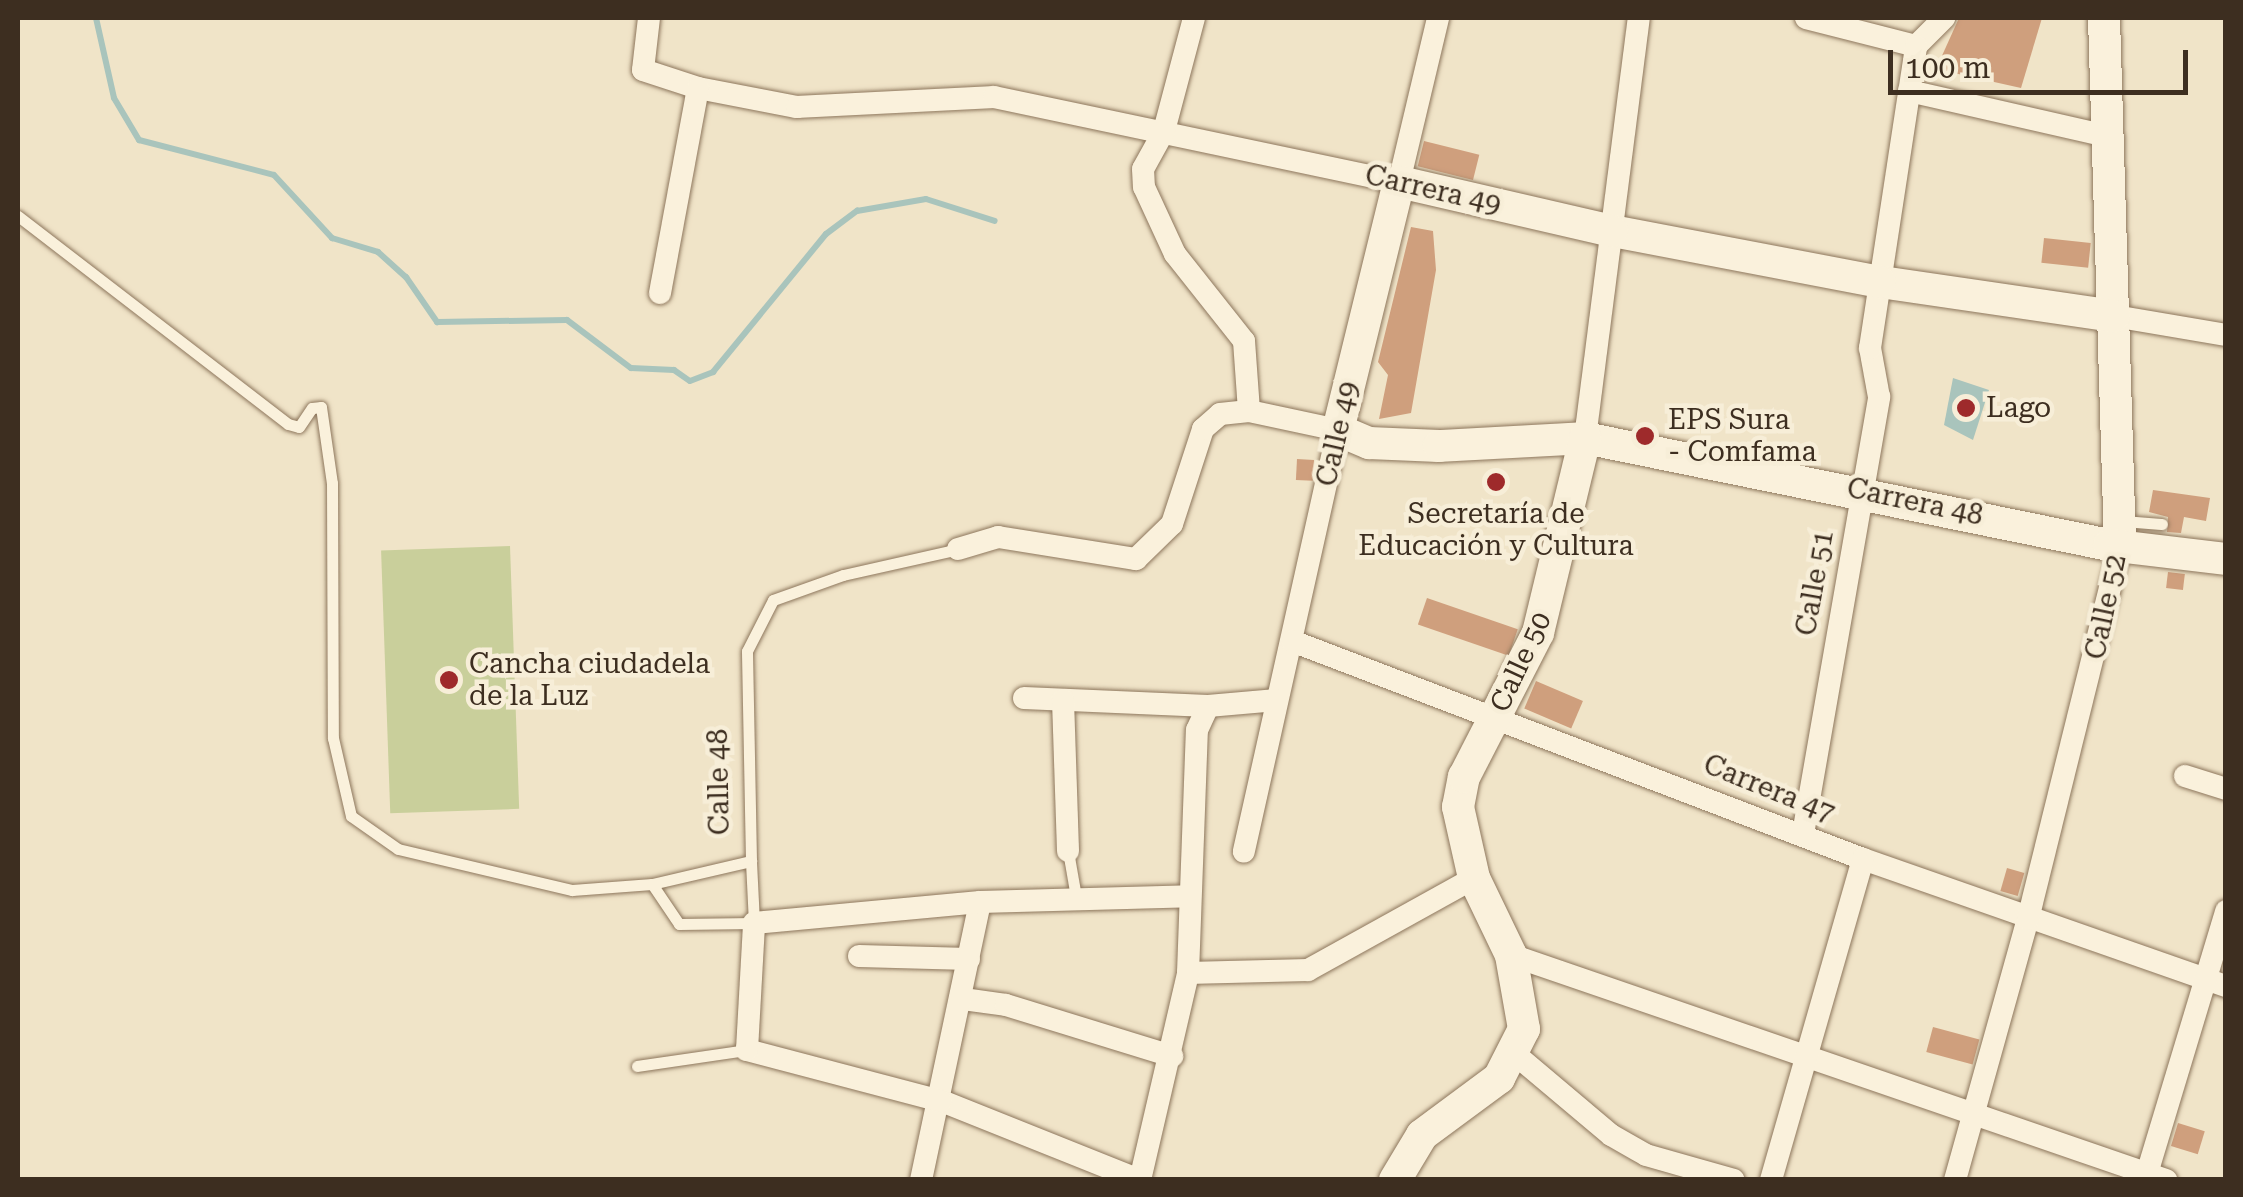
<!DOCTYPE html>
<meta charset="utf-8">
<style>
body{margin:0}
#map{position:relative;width:2243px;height:1197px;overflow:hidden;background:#f0e4c8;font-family:"Roboto Serif",serif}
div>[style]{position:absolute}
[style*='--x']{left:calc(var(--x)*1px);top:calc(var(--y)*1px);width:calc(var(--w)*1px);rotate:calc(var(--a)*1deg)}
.green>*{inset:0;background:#c9cf9b;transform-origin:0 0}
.water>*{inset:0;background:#a9c4bc}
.stream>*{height:6px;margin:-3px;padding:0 3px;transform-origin:3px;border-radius:3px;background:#a9c4bc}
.building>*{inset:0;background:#cf9f7d;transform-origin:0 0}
.roads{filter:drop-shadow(0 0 2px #8d765c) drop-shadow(0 0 2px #8d765c)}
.lane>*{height:11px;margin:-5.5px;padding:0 5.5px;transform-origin:5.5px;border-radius:5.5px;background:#faf1dc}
.street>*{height:22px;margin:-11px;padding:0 11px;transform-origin:11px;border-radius:11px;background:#faf1dc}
.secondary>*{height:32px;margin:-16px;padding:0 16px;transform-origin:16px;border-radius:16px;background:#faf1dc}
.dots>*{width:28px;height:28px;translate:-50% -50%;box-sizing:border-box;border:5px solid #f7eed8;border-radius:50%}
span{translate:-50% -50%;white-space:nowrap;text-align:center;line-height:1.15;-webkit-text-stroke:9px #f7eed8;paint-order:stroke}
.street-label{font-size:28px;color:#3d2e20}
.poi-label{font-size:28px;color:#3d2e20}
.left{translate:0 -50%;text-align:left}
.frame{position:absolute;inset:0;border:20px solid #3d2e20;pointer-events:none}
.scale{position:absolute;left:1888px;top:50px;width:300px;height:45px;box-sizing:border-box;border:5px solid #3d2e20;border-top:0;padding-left:12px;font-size:30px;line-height:35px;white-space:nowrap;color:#3d2e20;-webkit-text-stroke:8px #f7eed8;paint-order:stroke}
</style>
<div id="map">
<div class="green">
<div style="left:510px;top:546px;width:263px;height:129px;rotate:88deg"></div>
</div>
<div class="water">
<div style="clip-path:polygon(1953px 378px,1989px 390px,1973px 440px,1944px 425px)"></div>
</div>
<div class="stream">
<div style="--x:96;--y:18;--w:82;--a:77.3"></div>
<div style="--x:114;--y:98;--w:49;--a:59.2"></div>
<div style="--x:139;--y:140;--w:139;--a:14.5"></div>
<div style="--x:274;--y:175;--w:86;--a:47.4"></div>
<div style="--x:332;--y:238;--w:48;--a:16.9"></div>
<div style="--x:378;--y:252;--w:38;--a:42"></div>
<div style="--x:406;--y:277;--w:55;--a:55.4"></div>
<div style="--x:437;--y:322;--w:130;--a:-0.9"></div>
<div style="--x:567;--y:320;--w:80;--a:36.9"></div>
<div style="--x:631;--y:368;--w:43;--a:2.7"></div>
<div style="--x:674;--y:370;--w:19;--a:35"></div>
<div style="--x:690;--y:381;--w:25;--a:-21"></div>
<div style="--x:713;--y:372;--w:178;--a:-50.7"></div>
<div style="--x:826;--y:234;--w:39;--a:-37"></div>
<div style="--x:857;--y:211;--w:70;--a:-9.9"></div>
<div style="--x:926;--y:199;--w:72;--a:17.7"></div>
</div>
<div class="building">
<div style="clip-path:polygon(1959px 18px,2042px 18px,2021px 88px,1936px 69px)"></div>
<div style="left:1424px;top:141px;width:57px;height:26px;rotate:14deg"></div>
<div style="clip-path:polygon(1411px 227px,1433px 231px,1436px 270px,1411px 413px,1379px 419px,1388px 375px,1378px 362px)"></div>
<div style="left:2044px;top:238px;width:47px;height:25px;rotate:6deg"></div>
<div style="left:1297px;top:459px;width:17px;height:21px;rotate:3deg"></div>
<div style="clip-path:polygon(2153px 490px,2210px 498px,2206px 521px,2184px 517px,2181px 533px,2167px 532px,2168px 517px,2149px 512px)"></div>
<div style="left:2168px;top:572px;width:17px;height:16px;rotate:7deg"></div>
<div style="left:1427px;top:598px;width:96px;height:28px;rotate:19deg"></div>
<div style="left:1536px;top:681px;width:51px;height:30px;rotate:23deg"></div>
<div style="left:2007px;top:868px;width:18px;height:24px;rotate:16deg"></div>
<div style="left:1933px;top:1027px;width:48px;height:26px;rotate:15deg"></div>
<div style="left:2178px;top:1123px;width:28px;height:24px;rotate:17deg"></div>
</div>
<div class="roads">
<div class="lane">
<div style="--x:18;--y:216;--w:341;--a:37.6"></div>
<div style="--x:288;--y:424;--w:11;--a:15"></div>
<div style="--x:299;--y:427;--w:23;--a:-56"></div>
<div style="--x:312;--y:408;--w:9;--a:-6"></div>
<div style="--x:321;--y:407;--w:77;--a:81.8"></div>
<div style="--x:332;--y:483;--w:255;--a:89.8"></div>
<div style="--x:333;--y:738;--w:80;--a:77"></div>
<div style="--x:351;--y:816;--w:57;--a:35.1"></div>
<div style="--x:398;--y:849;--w:179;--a:13.3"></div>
<div style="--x:572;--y:890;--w:80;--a:-4.3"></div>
<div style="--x:652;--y:884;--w:102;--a:-13.1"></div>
<div style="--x:751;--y:861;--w:210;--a:-91.1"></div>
<div style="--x:747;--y:651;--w:57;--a:-63"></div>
<div style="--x:773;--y:600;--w:74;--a:-19.7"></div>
<div style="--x:843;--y:575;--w:118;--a:-12.7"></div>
<div style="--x:2122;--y:521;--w:40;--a:4.3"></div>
<div style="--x:1068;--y:851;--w:47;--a:80.1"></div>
<div style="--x:652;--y:884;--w:48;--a:56"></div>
<div style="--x:679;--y:924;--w:75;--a:-0.8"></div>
<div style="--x:754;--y:923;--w:62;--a:-92.8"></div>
<div style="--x:637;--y:1066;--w:111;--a:-8.3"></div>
</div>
<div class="street">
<div style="--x:649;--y:18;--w:52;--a:96.6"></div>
<div style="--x:643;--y:70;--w:58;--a:18.1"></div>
<div style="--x:698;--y:88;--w:101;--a:10.9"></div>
<div style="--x:797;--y:107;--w:197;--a:-2.9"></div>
<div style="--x:994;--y:97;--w:414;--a:11.9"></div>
<div style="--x:1399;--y:182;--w:169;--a:-76.6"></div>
<div style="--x:1194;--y:18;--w:117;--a:104.9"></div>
<div style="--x:1164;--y:131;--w:43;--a:118.9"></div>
<div style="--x:1143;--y:169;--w:18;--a:87"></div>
<div style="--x:1144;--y:187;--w:74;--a:65.2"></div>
<div style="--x:1175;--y:254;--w:111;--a:51.6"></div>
<div style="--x:1244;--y:341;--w:70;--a:85.9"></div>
<div style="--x:1806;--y:18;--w:114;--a:14.3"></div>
<div style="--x:1916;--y:46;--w:40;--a:-45"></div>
<div style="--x:1909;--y:91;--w:203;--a:12.8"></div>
<div style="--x:660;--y:293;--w:208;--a:-79.5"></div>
<div style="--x:2114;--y:316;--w:114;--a:9.6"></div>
<div style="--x:1585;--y:438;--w:423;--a:-82.7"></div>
<div style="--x:958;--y:549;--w:42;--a:-16.7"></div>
<div style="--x:998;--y:537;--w:140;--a:9.1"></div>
<div style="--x:1136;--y:559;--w:50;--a:-44.2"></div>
<div style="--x:1172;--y:524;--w:100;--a:-71.9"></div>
<div style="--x:1203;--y:429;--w:23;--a:-41"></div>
<div style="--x:1220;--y:414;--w:29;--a:-6"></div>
<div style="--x:1249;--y:411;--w:91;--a:12.1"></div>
<div style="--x:1338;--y:430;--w:432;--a:102.6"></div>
<div style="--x:1292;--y:641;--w:611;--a:20.9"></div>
<div style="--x:1863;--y:859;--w:385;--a:19.3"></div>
<div style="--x:1024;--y:698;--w:184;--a:2.5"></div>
<div style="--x:1208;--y:706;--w:69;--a:-5"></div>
<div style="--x:1063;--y:700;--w:151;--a:88.1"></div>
<div style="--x:2185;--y:776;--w:43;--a:17.6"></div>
<div style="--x:1803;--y:834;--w:444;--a:-80.1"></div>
<div style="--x:1879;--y:397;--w:50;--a:-100.4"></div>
<div style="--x:1870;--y:348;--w:305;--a:-81.3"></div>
<div style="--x:1511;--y:955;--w:693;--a:18.96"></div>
<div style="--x:859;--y:956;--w:110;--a:1.6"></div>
<div style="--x:1188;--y:973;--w:120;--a:-1.4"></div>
<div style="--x:1308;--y:970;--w:190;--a:-29"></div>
<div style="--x:963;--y:999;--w:43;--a:7.9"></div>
<div style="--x:1006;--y:1005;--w:174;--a:17.1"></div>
<div style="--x:1516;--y:1055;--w:124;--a:40.1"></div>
<div style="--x:1611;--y:1135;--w:40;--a:29.7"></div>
<div style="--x:1646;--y:1155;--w:91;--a:15.9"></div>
<div style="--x:921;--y:1180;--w:284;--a:-78"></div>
<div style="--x:1139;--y:1180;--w:213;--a:-158.2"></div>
<div style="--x:941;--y:1101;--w:201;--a:-165.3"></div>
<div style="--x:747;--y:1050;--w:127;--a:-86.8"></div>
<div style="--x:754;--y:923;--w:227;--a:-5.3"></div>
<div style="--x:980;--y:902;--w:210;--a:-1.6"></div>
<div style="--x:1140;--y:1180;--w:212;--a:-76.9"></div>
<div style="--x:1188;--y:973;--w:243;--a:-87.9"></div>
<div style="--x:1197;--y:730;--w:26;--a:-65"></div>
<div style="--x:1771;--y:1180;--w:334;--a:-74"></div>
<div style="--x:1955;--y:1180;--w:271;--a:-74.4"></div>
<div style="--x:2028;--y:919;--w:384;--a:-76.1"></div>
<div style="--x:2145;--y:1180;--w:281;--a:-73.2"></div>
</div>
<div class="secondary">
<div style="--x:2104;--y:18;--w:528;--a:88.26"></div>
<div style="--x:2114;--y:316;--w:236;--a:-171.7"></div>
<div style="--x:1880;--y:282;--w:273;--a:-169.2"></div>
<div style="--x:1612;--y:231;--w:219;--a:-167"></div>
<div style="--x:1399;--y:182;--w:255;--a:103.8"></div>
<div style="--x:1338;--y:430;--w:34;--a:23"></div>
<div style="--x:1369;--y:443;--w:70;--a:2.5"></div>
<div style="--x:1439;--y:446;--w:146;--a:-3.1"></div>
<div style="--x:1585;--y:438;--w:535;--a:11.54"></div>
<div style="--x:2109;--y:545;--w:118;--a:6.8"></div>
<div style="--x:1395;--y:1180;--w:52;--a:-59"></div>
<div style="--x:1422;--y:1135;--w:96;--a:-36.5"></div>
<div style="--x:1499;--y:1078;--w:55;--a:-63"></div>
<div style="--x:1524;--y:1029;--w:75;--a:-100"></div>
<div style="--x:1511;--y:955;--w:85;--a:-115.7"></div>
<div style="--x:1474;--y:878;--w:73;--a:-102.7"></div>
<div style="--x:1458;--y:807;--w:31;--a:-79"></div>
<div style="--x:1464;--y:777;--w:162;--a:-62.8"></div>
<div style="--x:1538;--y:633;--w:201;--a:-76.4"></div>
</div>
</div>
<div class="dots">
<div style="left:1966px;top:408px;background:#9e2a2b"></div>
<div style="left:1645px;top:436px;background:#9e2a2b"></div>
<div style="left:1496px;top:482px;background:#9e2a2b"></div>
<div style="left:449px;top:680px;background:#9e2a2b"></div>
</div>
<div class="street-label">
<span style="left:1433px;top:190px;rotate:13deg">Carrera 49</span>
<span style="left:1338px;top:434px;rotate:-77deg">Calle 49</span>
<span style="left:1915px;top:502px;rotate:12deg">Carrera 48</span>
<span style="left:1815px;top:583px;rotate:-80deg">Calle 51</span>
<span style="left:2106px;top:607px;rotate:-78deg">Calle 52</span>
<span style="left:1521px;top:662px;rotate:-65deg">Calle 50</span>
<span style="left:719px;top:782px;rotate:-91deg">Calle 48</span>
<span style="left:1769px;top:789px;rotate:22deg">Carrera 47</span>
</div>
<div class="poi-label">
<span class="left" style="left:1986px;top:408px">Lago</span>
<span class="left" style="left:1668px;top:436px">EPS Sura<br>- Comfama</span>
<span style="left:1496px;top:530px">Secretaría de<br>Educación y Cultura</span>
<span class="left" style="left:469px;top:680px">Cancha ciudadela<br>de la Luz</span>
</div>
<div class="frame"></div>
<div class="scale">100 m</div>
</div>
